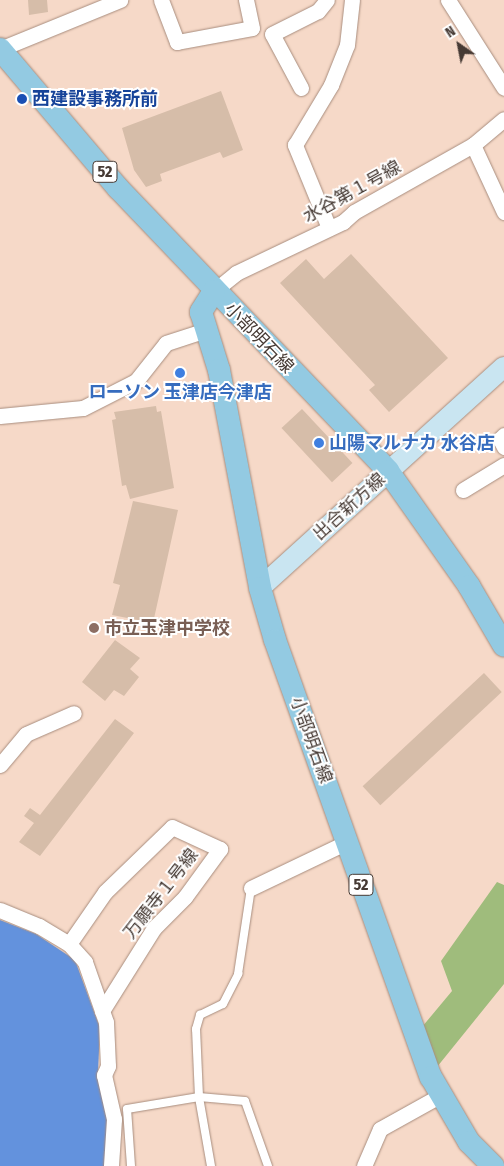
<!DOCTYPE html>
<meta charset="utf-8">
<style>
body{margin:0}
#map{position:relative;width:504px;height:1166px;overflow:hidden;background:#f6d9c8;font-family:"Fira Sans Condensed","Noto Sans JP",sans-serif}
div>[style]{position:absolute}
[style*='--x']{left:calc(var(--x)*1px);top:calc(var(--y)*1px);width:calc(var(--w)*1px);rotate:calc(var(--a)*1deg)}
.green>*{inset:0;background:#9fbc7c}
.water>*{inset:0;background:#6392dd}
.building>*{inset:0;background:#d6bda9;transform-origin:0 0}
.roads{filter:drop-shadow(0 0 1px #a88d7e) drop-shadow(0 0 1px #a88d7e)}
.lane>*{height:8px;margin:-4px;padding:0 4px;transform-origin:4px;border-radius:4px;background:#fff}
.street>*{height:15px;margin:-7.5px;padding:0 7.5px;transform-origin:7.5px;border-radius:7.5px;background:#fff}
.secondary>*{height:20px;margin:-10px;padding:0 10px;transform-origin:10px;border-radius:10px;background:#c9e5f1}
.primary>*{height:22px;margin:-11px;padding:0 11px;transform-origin:11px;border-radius:11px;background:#93cae2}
.dots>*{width:14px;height:14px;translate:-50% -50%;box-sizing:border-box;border:2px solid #fff;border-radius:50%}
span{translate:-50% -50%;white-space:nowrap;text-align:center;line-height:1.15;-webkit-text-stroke:4px #fff;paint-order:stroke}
.shield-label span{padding:1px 4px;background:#fff;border:1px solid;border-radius:4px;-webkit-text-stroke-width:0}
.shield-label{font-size:16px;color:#463a34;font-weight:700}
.transit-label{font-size:18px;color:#164399;font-weight:700}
.left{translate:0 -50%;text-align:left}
.street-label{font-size:18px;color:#463a34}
.shop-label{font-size:18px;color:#366cbe;font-weight:700}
.education-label{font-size:18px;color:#785e54;font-weight:700}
.north{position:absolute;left:434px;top:20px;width:50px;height:50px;-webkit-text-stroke:4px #fff;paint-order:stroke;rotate:327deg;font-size:14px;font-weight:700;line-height:20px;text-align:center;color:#463a34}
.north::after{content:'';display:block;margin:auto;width:18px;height:22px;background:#463a34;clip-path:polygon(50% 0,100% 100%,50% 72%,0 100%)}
</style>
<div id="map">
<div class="green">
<div style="clip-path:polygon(497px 882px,504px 885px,504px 984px,437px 1067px,422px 1027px,452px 991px,441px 961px)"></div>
</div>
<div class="water">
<div style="clip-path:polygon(0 920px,36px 934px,75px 960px,100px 1028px,98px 1073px,112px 1124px,108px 1166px,0 1166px)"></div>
</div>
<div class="building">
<div style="clip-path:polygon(28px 0,47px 0,48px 12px,29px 15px)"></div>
<div style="clip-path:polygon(221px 91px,243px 150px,223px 158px,220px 152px,160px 174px,162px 181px,146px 187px,134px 170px,122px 128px)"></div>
<div style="clip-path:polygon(351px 254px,448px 358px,389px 412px,369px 390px,375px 385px,280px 283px,306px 259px,324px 279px)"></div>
<div style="clip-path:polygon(156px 406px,157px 412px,161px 411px,174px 488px,130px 499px,126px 485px,122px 486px,112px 420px,116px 419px,114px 412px)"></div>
<div style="left:302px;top:409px;width:74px;height:28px;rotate:47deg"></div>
<div style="clip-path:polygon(133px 501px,178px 510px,153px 623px,112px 615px,120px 585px,113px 583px)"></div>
<div style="clip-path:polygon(115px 640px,140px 658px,130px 669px,139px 677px,124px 696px,114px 690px,105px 701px,82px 682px)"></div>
<div style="left:484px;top:673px;width:26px;height:166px;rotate:47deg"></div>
<div style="clip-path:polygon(115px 719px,134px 733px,40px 856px,19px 842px,34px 823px,24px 816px,30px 808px,40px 815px)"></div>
</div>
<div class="roads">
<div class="lane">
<div style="--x:131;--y:1166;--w:57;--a:-94"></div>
<div style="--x:127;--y:1109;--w:73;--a:-9.5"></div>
<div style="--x:199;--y:1097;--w:46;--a:5"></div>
<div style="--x:245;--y:1101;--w:69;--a:70.5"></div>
<div style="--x:211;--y:1166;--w:70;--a:-99.9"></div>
<div style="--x:199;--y:1097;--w:68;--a:-92.5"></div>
<div style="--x:196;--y:1029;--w:15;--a:-74"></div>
<div style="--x:200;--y:1015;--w:25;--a:-26"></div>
<div style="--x:223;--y:1004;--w:34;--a:-63"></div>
<div style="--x:238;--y:974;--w:87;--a:-81.4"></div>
</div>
<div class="street">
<div style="--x:161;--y:0;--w:45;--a:69.1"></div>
<div style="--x:177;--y:42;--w:76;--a:-10.6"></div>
<div style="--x:252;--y:28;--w:29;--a:-102"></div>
<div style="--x:448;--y:0;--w:104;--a:57.5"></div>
<div style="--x:0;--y:49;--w:130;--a:-22.2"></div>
<div style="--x:301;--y:88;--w:61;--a:-118.2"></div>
<div style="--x:272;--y:34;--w:51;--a:-26.6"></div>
<div style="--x:318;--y:11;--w:14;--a:-51"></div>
<div style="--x:473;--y:145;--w:74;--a:65.2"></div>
<div style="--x:329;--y:228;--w:90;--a:-112.3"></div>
<div style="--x:295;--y:145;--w:70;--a:-59"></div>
<div style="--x:331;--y:85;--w:43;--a:-68.2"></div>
<div style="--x:347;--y:45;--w:45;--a:-83.7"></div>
<div style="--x:214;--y:291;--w:28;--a:-39"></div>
<div style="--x:236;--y:273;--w:119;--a:-25.5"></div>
<div style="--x:343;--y:222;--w:15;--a:-42"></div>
<div style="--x:354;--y:212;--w:137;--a:-29.4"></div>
<div style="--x:473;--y:145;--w:40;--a:-40"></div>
<div style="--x:0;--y:416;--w:83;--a:-5.5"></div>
<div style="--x:83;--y:408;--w:59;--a:-27"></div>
<div style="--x:136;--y:381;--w:48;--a:-51.7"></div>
<div style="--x:166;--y:343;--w:40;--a:-18"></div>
<div style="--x:504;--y:435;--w:6;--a:135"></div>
<div style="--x:500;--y:439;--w:9;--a:63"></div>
<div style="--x:463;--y:490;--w:48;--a:-31.4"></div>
<div style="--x:0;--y:765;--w:40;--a:-50"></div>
<div style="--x:26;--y:734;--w:52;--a:-23.6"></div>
<div style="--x:251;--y:888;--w:106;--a:-25.6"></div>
<div style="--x:0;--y:910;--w:42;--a:22.3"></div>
<div style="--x:39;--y:926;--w:35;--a:31"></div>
<div style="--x:69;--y:944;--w:24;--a:48"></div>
<div style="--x:85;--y:962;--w:64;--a:70.7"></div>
<div style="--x:106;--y:1022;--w:44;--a:87.4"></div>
<div style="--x:108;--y:1066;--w:10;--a:114"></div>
<div style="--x:104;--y:1075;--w:45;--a:77.2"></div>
<div style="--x:114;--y:1119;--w:47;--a:93.7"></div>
<div style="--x:69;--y:944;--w:63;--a:-55.3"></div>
<div style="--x:105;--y:892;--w:93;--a:-44.1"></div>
<div style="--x:172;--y:827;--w:53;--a:24.6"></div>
<div style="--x:220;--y:849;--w:59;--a:126.1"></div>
<div style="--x:185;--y:897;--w:44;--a:135"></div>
<div style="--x:154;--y:928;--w:98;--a:122.1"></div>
<div style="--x:364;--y:1166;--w:40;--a:-66.6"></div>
<div style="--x:380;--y:1129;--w:70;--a:-29.1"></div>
</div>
<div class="secondary">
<div style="--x:260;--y:588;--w:329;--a:-42.2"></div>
</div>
<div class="primary">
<div style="--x:0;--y:49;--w:182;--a:49.7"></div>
<div style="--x:118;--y:188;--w:391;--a:46.3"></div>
<div style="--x:388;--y:471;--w:141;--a:54.8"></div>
<div style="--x:469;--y:586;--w:69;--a:59.7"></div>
<div style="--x:214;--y:291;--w:25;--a:122"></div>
<div style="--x:201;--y:312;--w:61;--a:72.8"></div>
<div style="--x:219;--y:370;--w:222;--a:79.3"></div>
<div style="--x:260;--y:588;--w:54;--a:73.9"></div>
<div style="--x:275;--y:640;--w:464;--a:70.4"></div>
<div style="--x:431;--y:1077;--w:75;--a:59.7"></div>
<div style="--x:469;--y:1142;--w:34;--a:45"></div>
</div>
</div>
<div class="dots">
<div style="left:22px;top:99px;background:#1a4fb4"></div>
<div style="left:180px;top:373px;background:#3f7fe0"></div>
<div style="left:319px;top:443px;background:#3f7fe0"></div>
<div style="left:94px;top:628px;background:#8d6e63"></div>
</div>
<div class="shield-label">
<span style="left:105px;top:172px">52</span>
<span style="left:361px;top:885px">52</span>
</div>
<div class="transit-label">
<span class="left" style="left:32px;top:99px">西建設事務所前</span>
</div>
<div class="street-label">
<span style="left:352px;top:192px;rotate:-29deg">水谷第１号線</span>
<span style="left:259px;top:338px;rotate:46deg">小部明石線</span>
<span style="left:349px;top:507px;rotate:-42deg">出合新方線</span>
<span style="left:311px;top:740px;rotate:70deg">小部明石線</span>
<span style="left:161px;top:894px;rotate:-52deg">万願寺１号線</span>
</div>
<div class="shop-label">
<span style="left:180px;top:392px">ローソン 玉津店今津店</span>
<span class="left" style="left:329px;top:443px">山陽マルナカ 水谷店</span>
</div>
<div class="education-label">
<span class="left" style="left:104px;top:628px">市立玉津中学校</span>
</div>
<div class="north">N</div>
</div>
